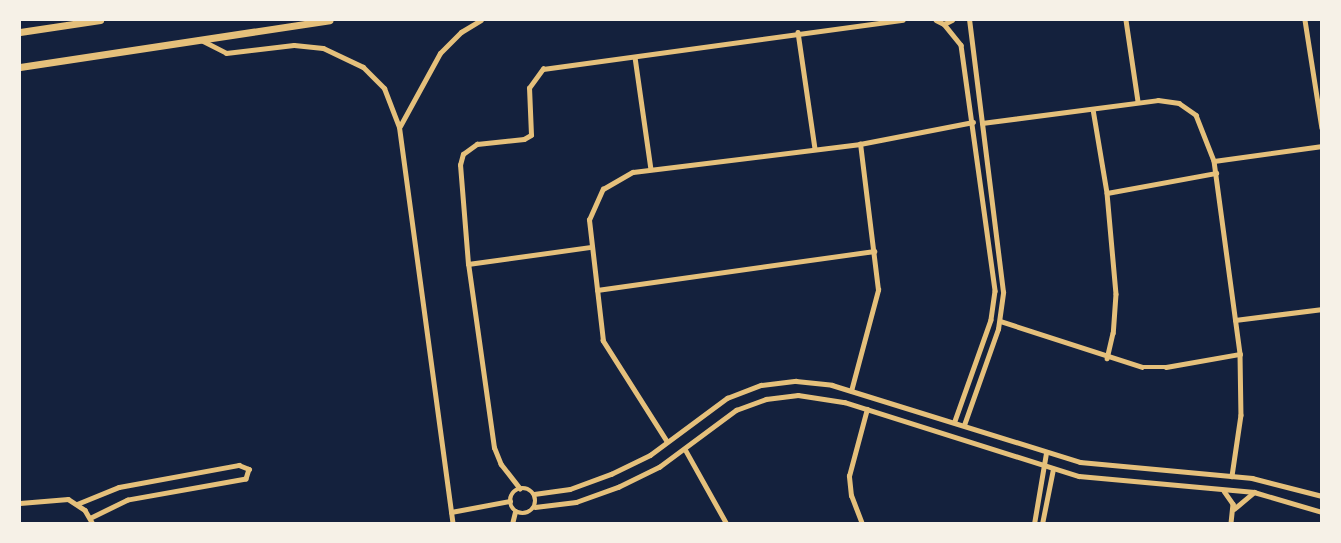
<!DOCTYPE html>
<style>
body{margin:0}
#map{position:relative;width:1341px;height:543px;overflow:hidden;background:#14213d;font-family:Quicksand,sans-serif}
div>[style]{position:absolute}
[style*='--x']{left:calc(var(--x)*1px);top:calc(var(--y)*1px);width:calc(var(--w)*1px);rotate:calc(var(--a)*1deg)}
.minor>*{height:4.5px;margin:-2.25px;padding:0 2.25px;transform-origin:2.25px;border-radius:2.25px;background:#e5c07b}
.minor>.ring{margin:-2.25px;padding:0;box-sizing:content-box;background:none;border:4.5px solid #e5c07b;border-radius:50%}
.tertiary>*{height:5px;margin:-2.5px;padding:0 2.5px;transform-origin:2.5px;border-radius:2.5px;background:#e5c07b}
.primary>*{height:7px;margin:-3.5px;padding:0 3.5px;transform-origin:3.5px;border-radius:3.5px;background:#e5c07b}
span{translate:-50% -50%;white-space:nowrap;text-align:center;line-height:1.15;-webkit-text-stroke:4.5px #f6f1e7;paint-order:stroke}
.frame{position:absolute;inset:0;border:21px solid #f6f1e7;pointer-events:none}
</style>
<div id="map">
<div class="minor">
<div style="--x:936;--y:20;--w:9;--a:27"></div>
<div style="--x:944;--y:24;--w:9;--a:-27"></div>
<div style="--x:1126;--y:20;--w:82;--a:81.6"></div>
<div style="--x:1305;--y:20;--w:109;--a:81.1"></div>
<div style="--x:944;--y:24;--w:27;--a:51"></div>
<div style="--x:961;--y:45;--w:248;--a:82.1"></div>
<div style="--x:995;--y:291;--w:29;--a:98"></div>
<div style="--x:991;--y:320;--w:107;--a:109.6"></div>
<div style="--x:798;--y:32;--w:118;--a:81.7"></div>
<div style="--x:635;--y:57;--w:113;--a:81.9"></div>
<div style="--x:1093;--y:109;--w:85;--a:80.5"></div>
<div style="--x:1107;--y:193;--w:101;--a:84.9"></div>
<div style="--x:1116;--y:294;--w:39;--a:94"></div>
<div style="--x:1113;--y:333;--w:26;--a:103"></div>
<div style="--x:982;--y:123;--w:177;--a:-7.4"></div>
<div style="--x:1158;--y:100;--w:21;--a:8"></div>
<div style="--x:1179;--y:103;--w:21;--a:35"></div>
<div style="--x:1196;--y:115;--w:49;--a:68.6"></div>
<div style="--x:1214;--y:161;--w:195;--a:82.3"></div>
<div style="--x:1240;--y:354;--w:61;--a:89.1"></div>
<div style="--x:1241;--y:415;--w:62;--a:98.4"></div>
<div style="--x:1214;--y:161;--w:109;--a:-7.9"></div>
<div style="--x:1107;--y:193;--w:111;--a:-10.4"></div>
<div style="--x:468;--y:264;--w:124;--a:-7.9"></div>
<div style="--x:597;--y:290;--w:280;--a:-8"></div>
<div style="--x:1235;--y:320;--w:88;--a:-7.2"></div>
<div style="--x:1000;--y:321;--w:149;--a:17.9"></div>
<div style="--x:1142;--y:367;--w:24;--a:0"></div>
<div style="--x:1166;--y:367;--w:75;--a:-10"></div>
<div style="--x:851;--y:391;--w:105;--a:-75"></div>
<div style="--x:878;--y:290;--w:147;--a:-97"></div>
<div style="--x:964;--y:425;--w:102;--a:-70.5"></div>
<div style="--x:998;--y:329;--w:37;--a:-82"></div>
<div style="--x:1003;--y:292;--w:274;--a:-97.1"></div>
<div style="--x:667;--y:442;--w:120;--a:-122.4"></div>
<div style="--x:603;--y:341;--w:122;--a:-96.6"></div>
<div style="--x:589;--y:220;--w:34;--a:-66"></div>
<div style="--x:603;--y:189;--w:34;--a:-30"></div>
<div style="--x:633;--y:172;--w:229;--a:-7"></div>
<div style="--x:860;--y:144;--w:115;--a:-11"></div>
<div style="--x:685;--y:449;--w:86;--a:60.8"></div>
<div class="ring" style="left:510px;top:488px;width:21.5px;height:21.5px"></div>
<div style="--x:520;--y:489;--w:31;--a:-128"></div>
<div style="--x:501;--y:465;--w:18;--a:-112"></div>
<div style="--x:494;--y:448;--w:186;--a:-98"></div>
<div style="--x:468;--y:264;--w:99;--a:-94.6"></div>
<div style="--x:460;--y:165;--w:11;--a:-75"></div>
<div style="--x:463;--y:154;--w:17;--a:-36"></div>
<div style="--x:477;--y:144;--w:47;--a:-6.1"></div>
<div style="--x:524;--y:139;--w:8;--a:-30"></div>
<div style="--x:531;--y:135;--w:47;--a:-92.4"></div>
<div style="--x:529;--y:88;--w:24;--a:-54"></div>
<div style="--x:543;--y:69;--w:363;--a:-7.8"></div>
<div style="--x:1224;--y:491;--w:16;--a:55"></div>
<div style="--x:1233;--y:504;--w:20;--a:96"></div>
<div style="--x:534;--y:494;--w:36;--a:-8"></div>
<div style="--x:570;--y:489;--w:44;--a:-20.1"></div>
<div style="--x:611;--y:474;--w:43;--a:-26"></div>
<div style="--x:650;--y:455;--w:96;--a:-36.5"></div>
<div style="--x:727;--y:398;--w:36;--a:-21"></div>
<div style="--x:761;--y:385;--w:35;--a:-7"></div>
<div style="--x:796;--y:381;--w:36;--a:6"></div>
<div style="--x:832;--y:385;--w:260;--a:17.2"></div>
<div style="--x:1080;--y:462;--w:173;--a:5.3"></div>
<div style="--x:1252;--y:478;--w:72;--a:14.4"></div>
<div style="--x:20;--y:503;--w:48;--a:-4.8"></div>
<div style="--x:68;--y:499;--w:20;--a:33"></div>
<div style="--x:85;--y:510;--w:16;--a:60"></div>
<div style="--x:77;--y:504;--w:45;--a:-22"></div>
<div style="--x:119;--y:487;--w:122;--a:-10.4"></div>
<div style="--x:239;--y:465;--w:11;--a:22"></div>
<div style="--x:249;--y:469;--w:10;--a:107"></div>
<div style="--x:246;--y:479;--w:120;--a:169.9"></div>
<div style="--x:128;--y:500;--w:41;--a:154.1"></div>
<div style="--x:535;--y:507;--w:41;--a:-7"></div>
<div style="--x:576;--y:502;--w:45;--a:-19.7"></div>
<div style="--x:618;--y:487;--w:46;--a:-26"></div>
<div style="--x:659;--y:467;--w:96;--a:-36.5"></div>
<div style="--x:736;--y:410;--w:32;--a:-20"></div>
<div style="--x:766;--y:399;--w:32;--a:-7"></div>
<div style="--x:798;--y:395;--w:47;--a:8.7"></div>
<div style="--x:844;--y:402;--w:246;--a:17.5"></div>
<div style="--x:1079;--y:476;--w:176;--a:5.2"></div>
<div style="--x:1254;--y:492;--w:71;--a:16.4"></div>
<div style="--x:1234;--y:509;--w:26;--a:-40"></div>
<div style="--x:451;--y:512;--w:60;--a:-10.6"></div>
<div style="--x:512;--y:524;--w:12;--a:-76"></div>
<div style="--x:862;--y:524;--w:30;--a:-111"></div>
<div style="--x:851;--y:496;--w:20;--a:-96"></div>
<div style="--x:849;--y:476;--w:69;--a:-75"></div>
<div style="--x:1034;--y:524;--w:72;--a:-80.4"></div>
<div style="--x:1042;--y:524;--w:56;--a:-78.7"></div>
</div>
<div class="tertiary">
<div style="--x:199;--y:39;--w:30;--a:27"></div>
<div style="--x:226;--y:53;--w:68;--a:-6.7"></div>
<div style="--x:294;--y:45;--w:29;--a:6"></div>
<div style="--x:323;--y:48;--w:44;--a:25.4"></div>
<div style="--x:363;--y:67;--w:30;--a:45"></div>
<div style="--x:384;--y:88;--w:42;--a:69"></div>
<div style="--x:399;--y:127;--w:401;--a:82.3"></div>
<div style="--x:400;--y:126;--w:83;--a:-61.3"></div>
<div style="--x:440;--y:53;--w:30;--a:-45"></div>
<div style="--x:461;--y:32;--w:23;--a:-31"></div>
</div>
<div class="primary">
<div style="--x:20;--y:32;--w:81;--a:-8.5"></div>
<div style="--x:20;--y:67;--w:313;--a:-8.6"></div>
</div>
<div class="frame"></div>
</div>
